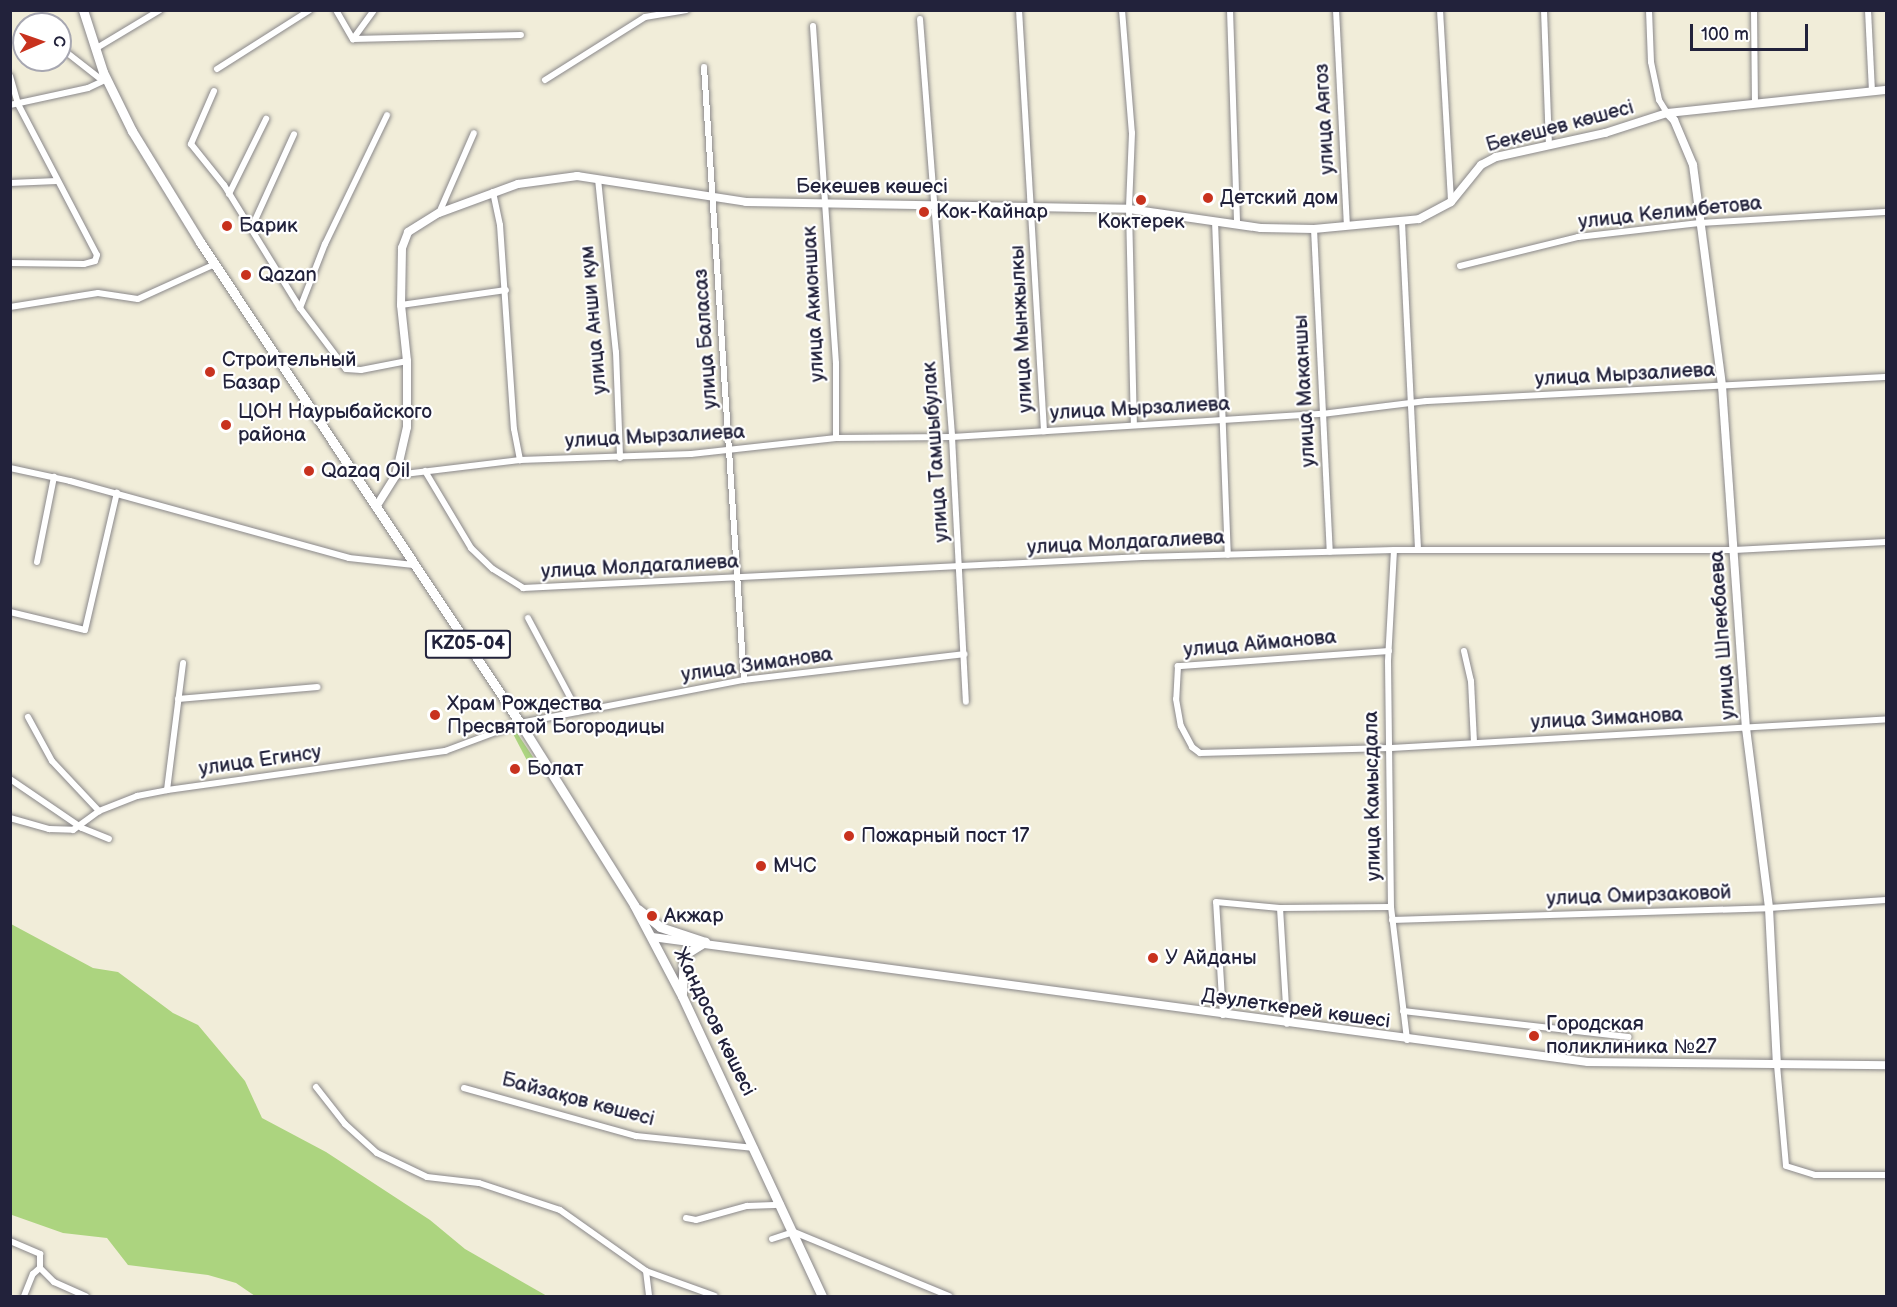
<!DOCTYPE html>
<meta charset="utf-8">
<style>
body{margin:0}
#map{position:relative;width:1897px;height:1307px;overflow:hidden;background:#f1edd9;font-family:"Balsamiq Sans",sans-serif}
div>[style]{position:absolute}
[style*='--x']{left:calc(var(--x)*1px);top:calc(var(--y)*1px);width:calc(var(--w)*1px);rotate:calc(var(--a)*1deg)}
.green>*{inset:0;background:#acd47f}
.roads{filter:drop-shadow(0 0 2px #8a888a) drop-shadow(0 0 2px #8a888a)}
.minor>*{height:6px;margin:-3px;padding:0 3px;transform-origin:3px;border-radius:3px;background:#fff}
.tertiary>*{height:8px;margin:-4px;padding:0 4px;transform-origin:4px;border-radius:4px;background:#fff}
.secondary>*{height:8px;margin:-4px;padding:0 4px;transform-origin:4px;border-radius:4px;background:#fff}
.primary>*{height:9px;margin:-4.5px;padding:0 4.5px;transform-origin:4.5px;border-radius:4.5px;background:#fff}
.dots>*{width:16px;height:16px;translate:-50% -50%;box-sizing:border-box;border:3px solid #fff;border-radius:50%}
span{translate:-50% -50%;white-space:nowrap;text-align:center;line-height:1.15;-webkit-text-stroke:4.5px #fff;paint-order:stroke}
.shield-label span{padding:2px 4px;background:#fff;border:2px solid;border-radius:4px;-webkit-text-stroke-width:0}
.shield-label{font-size:18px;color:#22223b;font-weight:700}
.street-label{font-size:20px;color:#22223b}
.poi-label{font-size:20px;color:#22223b}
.left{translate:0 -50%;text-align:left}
.frame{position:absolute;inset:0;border:12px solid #22223b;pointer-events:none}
.north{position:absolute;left:12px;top:12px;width:60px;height:60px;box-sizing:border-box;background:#fff;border:2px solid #a7a7b1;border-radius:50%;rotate:88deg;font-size:16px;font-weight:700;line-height:24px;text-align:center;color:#22223b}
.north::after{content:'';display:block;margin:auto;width:21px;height:27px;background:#c8321e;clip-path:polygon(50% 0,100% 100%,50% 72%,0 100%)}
.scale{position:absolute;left:1690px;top:24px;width:118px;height:27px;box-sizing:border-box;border:3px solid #22223b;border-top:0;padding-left:8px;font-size:18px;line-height:21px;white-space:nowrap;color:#22223b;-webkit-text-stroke:4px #fff;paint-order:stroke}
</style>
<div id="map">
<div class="green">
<div style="clip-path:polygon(511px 730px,515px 730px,543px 772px,533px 772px)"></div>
<div style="clip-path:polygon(11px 924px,93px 968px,118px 972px,173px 1013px,198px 1025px,245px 1081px,262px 1118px,326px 1152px,430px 1220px,465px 1249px,547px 1296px,255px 1296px,236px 1283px,208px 1275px,128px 1265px,107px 1238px,63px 1233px,12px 1215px)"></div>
</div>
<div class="roads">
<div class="minor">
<div style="--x:336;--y:10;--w:34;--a:60"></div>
<div style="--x:353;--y:39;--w:168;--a:-1.4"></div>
<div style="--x:1019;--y:10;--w:422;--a:86.6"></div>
<div style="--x:1122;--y:10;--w:123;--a:85.4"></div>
<div style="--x:1132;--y:133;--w:76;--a:92.3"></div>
<div style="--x:1129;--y:209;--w:215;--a:88.7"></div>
<div style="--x:1230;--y:10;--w:215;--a:88.1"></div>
<div style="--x:1336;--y:10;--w:216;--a:87.1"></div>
<div style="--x:1440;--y:10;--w:192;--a:86.7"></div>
<div style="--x:1544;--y:10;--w:134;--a:87.9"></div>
<div style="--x:1649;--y:10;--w:52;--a:87.8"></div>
<div style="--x:1651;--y:62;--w:39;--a:78"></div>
<div style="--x:1659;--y:100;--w:15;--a:58"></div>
<div style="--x:1754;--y:10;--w:93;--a:89.4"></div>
<div style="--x:1868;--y:10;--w:81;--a:87.2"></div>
<div style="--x:920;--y:19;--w:419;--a:85.6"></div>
<div style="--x:952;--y:437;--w:265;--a:87"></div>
<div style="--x:813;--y:26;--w:338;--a:86.1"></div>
<div style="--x:836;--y:363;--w:75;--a:90"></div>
<div style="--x:353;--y:39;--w:36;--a:-54"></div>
<div style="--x:61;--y:48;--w:52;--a:38"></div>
<div style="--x:95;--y:49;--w:76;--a:-31"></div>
<div style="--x:704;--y:67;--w:614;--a:86.27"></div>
<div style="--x:217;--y:69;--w:110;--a:-32.4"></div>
<div style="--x:10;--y:76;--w:29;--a:74"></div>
<div style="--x:18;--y:104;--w:170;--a:62.4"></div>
<div style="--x:97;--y:255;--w:6;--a:108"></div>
<div style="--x:95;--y:261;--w:11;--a:165"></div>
<div style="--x:84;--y:264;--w:74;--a:-179.2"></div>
<div style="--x:545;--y:80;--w:118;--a:-32.2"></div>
<div style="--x:645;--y:17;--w:42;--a:-9.7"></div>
<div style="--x:214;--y:91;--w:58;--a:113.5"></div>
<div style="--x:191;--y:144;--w:53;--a:51.2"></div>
<div style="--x:224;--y:185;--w:145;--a:58.3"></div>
<div style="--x:300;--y:308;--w:76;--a:53"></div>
<div style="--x:346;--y:369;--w:15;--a:4"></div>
<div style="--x:361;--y:370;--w:47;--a:-11.1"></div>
<div style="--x:10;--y:105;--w:80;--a:-12.3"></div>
<div style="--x:88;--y:88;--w:21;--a:-25"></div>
<div style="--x:598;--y:179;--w:174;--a:84.1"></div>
<div style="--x:616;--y:352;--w:106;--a:87.8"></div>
<div style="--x:10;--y:183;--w:47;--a:-2.4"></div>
<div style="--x:493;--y:192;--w:34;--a:78"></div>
<div style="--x:500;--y:225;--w:204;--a:86.1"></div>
<div style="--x:514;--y:429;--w:32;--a:79"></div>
<div style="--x:229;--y:194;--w:84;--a:-63.7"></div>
<div style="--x:439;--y:213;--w:87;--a:-66.4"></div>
<div style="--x:1215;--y:221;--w:334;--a:87.8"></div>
<div style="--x:1402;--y:222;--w:328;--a:87.2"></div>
<div style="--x:251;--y:229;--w:104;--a:-65.6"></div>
<div style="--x:1314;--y:229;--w:323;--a:87.2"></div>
<div style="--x:1460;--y:266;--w:122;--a:-13.8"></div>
<div style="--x:1578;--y:237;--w:122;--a:-6.6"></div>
<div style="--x:1699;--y:223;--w:187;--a:-3.4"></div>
<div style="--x:401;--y:305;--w:106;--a:-8.1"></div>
<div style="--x:10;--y:307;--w:89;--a:-9"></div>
<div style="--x:98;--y:293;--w:40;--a:8.5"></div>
<div style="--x:138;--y:299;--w:85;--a:-24.4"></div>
<div style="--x:300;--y:308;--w:69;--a:-68.7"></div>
<div style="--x:325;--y:244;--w:143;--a:-64.3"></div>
<div style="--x:10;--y:468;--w:61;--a:12.2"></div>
<div style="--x:70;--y:481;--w:289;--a:15.4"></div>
<div style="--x:349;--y:558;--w:65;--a:6.1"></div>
<div style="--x:425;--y:471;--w:90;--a:59.1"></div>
<div style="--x:471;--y:548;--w:30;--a:44"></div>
<div style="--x:493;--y:569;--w:36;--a:32"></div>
<div style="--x:523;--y:588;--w:620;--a:-2.87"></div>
<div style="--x:1142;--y:557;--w:252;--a:-1.6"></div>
<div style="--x:1394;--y:550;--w:340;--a:0"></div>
<div style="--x:1734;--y:550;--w:152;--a:-3"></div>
<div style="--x:396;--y:475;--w:125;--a:-6.9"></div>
<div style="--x:520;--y:460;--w:171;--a:-2"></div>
<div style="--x:691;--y:454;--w:146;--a:-6.3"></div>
<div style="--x:836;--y:438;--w:116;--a:-0.5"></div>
<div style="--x:952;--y:437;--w:371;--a:-3.6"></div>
<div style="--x:1322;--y:414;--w:105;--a:-7.1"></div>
<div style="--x:1426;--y:401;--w:461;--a:-3"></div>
<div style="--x:1394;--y:550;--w:112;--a:93.1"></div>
<div style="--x:1388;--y:662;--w:245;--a:89.3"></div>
<div style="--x:1391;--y:907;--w:134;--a:83.1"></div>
<div style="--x:37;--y:562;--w:87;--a:-78.7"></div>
<div style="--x:10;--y:612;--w:77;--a:13.5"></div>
<div style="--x:85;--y:630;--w:141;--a:-76.9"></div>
<div style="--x:528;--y:618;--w:106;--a:62"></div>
<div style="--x:1389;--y:651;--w:212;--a:175.9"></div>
<div style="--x:1178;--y:666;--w:33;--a:93"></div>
<div style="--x:1176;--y:699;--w:27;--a:80"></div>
<div style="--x:1181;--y:726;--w:24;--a:62"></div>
<div style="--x:1192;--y:747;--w:10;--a:37"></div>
<div style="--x:1200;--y:753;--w:190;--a:-1.5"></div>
<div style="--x:1390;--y:748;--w:497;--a:-3.3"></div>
<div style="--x:1464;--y:651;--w:31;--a:77"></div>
<div style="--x:1471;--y:681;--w:62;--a:87.2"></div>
<div style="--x:178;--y:699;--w:140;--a:-4.9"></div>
<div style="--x:28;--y:717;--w:50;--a:61.4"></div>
<div style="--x:52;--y:761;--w:69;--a:46.8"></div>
<div style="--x:10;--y:779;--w:87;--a:34.2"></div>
<div style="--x:82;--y:828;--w:29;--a:22"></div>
<div style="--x:167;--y:790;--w:128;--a:-82.8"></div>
<div style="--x:10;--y:818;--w:41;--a:15.8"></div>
<div style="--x:49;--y:829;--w:24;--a:2"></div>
<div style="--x:73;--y:830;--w:32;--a:-36"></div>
<div style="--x:99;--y:811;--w:41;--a:-21.5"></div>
<div style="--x:137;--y:796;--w:31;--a:-11"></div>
<div style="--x:167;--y:790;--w:281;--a:-8"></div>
<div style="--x:445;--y:751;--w:80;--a:-20.5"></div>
<div style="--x:520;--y:723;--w:228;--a:-10.9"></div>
<div style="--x:744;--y:680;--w:222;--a:-6.7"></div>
<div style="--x:1280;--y:908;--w:116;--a:86.5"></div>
<div style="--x:1392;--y:920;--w:377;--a:-1.8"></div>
<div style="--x:1769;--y:908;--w:117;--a:-3.9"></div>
<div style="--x:1403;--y:1011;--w:227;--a:6.6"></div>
<div style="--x:1223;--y:1015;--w:113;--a:-93.5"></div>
<div style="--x:1216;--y:902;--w:64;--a:5.4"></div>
<div style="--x:1280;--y:908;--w:111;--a:-0.5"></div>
<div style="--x:1777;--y:1065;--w:101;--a:84.9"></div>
<div style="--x:1786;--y:1166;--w:30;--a:17"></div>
<div style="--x:1815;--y:1175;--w:71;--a:0"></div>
<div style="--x:316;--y:1087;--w:47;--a:51.9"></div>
<div style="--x:345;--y:1124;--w:43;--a:42.2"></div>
<div style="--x:377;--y:1153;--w:55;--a:25.6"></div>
<div style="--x:427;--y:1177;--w:52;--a:6.6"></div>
<div style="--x:479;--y:1183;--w:85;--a:18.4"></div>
<div style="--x:560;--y:1210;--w:105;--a:35.3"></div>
<div style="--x:646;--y:1271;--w:73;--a:19.9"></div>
<div style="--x:464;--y:1088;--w:179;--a:15.6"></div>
<div style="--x:636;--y:1136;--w:119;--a:5.8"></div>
<div style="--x:686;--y:1218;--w:10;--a:11"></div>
<div style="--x:696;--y:1220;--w:53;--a:-15.4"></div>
<div style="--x:747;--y:1206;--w:34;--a:-2"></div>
<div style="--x:772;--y:1239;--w:23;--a:-18"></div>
<div style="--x:794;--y:1232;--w:168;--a:22.4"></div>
<div style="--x:10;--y:1241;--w:33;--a:23"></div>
<div style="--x:40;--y:1254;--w:14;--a:90"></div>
<div style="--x:40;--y:1268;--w:20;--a:45"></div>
<div style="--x:54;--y:1282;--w:35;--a:24"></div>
<div style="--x:646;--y:1271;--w:25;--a:83"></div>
<div style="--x:24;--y:1296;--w:24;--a:-68"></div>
<div style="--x:33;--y:1274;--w:9;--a:-41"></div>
</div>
<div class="tertiary">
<div style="--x:1667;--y:113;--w:10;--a:45"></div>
<div style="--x:1674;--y:120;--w:49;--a:67.1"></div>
<div style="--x:1693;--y:165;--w:223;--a:82.5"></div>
<div style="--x:1722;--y:386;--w:343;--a:86"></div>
<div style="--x:1746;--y:728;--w:181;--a:82.7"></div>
<div style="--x:1769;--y:908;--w:157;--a:87.1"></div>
</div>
<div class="secondary">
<div style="--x:376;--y:507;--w:38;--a:-58"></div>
<div style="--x:396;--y:475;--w:49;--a:-77.1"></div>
<div style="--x:407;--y:427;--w:66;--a:-90"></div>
<div style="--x:407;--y:361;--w:56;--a:-96.1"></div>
<div style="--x:401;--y:305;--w:57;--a:-89"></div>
<div style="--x:402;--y:248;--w:17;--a:-69"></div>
<div style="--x:408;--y:232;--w:36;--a:-32"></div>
<div style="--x:439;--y:213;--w:84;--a:-20.2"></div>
<div style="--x:518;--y:184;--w:60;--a:-7.7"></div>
<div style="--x:577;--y:176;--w:171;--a:8.7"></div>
<div style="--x:746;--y:202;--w:383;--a:1"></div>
<div style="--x:1129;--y:209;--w:133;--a:8.2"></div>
<div style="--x:1261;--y:228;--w:53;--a:1.1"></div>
<div style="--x:1314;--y:229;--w:105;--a:-5.4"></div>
<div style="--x:1419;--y:219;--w:36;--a:-28"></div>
<div style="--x:1451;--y:202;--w:48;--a:-51"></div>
<div style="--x:1481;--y:165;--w:17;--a:-28"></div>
<div style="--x:1496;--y:157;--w:112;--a:-12.4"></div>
<div style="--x:1605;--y:133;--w:65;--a:-17.9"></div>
<div style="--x:1667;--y:113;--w:220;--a:-6"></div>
<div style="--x:652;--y:937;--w:944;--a:7.61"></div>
<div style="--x:1588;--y:1062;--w:298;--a:0.6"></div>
</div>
<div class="primary">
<div style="--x:83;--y:10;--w:65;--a:72.1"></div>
<div style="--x:103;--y:72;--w:66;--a:63.8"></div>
<div style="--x:132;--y:131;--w:130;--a:58.5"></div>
<div style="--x:200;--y:242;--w:578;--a:56.36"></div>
<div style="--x:520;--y:723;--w:215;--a:57.9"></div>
<div style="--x:634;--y:905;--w:103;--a:62.2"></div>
<div style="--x:682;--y:996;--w:331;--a:65"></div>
<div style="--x:638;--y:909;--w:28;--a:39"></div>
<div style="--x:660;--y:927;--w:47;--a:18.4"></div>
<div style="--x:682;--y:993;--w:38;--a:-87"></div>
<div style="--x:684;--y:955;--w:25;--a:-32"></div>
</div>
</div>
<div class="dots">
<div style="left:1208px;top:198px;background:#c8321e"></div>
<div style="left:1141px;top:200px;background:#c8321e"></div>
<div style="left:924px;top:212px;background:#c8321e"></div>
<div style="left:227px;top:226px;background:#c8321e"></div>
<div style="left:246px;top:275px;background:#c8321e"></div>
<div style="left:210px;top:372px;background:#c8321e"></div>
<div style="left:226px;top:425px;background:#c8321e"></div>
<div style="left:309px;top:471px;background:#c8321e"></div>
<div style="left:435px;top:715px;background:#c8321e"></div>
<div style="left:515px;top:769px;background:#c8321e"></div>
<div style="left:849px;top:836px;background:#c8321e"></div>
<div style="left:761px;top:866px;background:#c8321e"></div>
<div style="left:652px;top:916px;background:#c8321e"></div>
<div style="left:1153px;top:958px;background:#c8321e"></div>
<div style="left:1534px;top:1036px;background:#c8321e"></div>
</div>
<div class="shield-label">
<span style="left:468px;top:644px">KZ05-04</span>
</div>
<div class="street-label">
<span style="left:1325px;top:119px;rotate:-93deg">улица Аягоз</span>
<span style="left:1560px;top:127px;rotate:-15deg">Бекешев көшесі</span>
<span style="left:872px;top:187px">Бекешев көшесі</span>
<span style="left:1670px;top:213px;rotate:-6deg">улица Келимбетова</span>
<span style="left:814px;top:304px;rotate:-93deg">улица Акмоншак</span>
<span style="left:594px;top:320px;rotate:-95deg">улица Анши кум</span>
<span style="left:1022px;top:329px;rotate:-93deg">улица Мынжылкы</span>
<span style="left:706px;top:339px;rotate:-94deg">улица Баласаз</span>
<span style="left:1625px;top:375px;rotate:-3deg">улица Мырзалиева</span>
<span style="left:1305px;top:391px;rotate:-93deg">улица Маканшы</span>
<span style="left:1140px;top:409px;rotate:-3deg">улица Мырзалиева</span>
<span style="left:655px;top:437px;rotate:-3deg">улица Мырзалиева</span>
<span style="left:936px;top:452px;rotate:-94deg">улица Тамшыбулак</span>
<span style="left:1126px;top:543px;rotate:-3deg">улица Молдагалиева</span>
<span style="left:640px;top:567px;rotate:-3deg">улица Молдагалиева</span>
<span style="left:1723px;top:635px;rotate:-94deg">улица Шпекбаева</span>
<span style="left:1260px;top:644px;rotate:-5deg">улица Айманова</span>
<span style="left:757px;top:665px;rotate:-8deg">улица Зиманова</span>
<span style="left:1607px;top:719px;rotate:-3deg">улица Зиманова</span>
<span style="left:260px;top:761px;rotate:-8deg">улица Егинсу</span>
<span style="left:1373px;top:796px;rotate:-91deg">улица Камысдала</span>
<span style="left:1639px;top:896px;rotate:-2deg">улица Омирзаковой</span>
<span style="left:1296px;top:1009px;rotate:8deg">Дәулеткерей көшесі</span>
<span style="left:714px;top:1022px;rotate:64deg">Жандосов көшесі</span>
<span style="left:578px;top:1100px;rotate:15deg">Байзақов көшесі</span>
</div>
<div class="poi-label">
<span class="left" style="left:1220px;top:198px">Детский дом</span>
<span class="left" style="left:936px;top:212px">Кок-Кайнар</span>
<span style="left:1141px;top:222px">Коктерек</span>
<span class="left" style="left:239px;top:226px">Барик</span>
<span class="left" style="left:258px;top:275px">Qazan</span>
<span class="left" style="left:222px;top:372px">Строительный<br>Базар</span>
<span class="left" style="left:238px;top:424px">ЦОН Наурыбайского<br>района</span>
<span class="left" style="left:321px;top:471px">Qazaq Oil</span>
<span class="left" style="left:447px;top:716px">Храм Рождества<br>Пресвятой Богородицы</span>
<span class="left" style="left:527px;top:769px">Болат</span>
<span class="left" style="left:861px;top:836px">Пожарный пост 17</span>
<span class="left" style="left:773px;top:866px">МЧС</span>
<span class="left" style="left:664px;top:916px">Акжар</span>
<span class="left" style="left:1165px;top:958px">У Айданы</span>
<span class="left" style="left:1546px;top:1036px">Городская<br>поликлиника №27</span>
</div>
<div class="frame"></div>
<div class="north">С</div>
<div class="scale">100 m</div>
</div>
